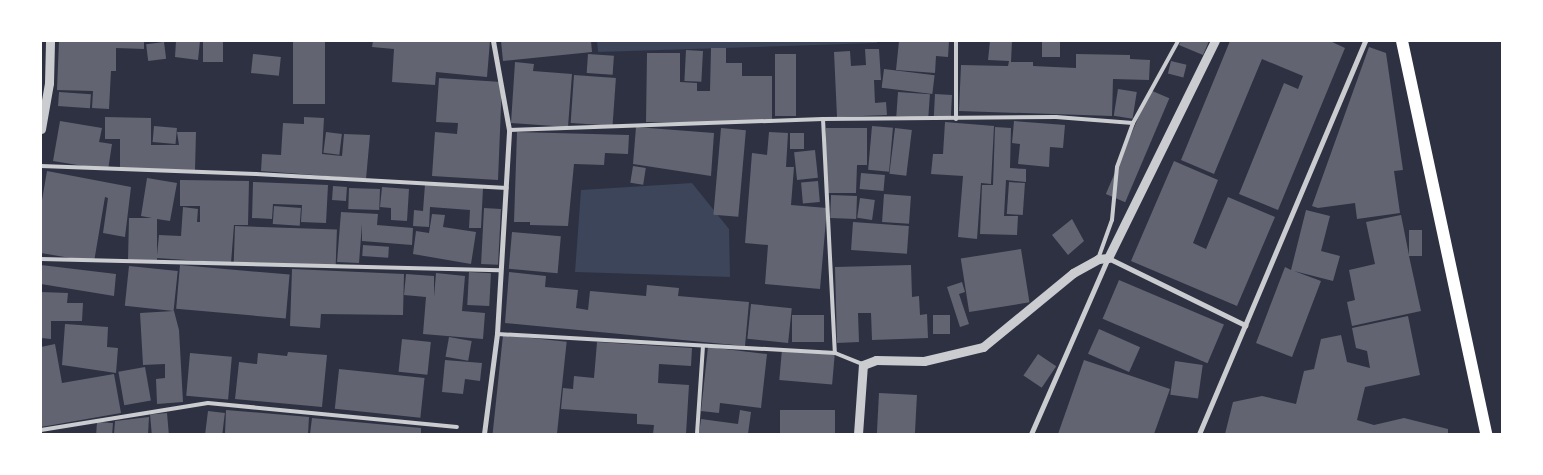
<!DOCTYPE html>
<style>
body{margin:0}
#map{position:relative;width:1543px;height:475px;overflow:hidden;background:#2d3142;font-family:"Roboto Condensed",sans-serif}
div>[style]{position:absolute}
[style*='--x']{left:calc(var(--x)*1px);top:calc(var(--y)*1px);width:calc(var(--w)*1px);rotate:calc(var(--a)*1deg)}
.green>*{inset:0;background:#3c4559}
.building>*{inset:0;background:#626471;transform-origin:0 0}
.service>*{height:4px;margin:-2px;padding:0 2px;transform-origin:2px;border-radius:2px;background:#caccd0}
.pedestrian>*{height:4.5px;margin:-2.25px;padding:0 2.25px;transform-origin:2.25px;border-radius:2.25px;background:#caccd0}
.minor>*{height:5px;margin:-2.5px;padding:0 2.5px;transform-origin:2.5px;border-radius:2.5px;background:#caccd0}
.tertiary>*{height:9px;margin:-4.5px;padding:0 4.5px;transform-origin:4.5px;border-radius:4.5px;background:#caccd0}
.primary>*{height:12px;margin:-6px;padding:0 6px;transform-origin:6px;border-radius:6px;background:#fff}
span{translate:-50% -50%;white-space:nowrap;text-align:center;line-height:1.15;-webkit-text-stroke:4px #fff;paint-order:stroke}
.frame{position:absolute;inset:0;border:42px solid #fff;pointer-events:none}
</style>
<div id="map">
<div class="green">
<div style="clip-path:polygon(597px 41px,877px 41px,877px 43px,598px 52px)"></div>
<div style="clip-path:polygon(692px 183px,729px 229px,730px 277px,575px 272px,581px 190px)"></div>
</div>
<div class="building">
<div style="clip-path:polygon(59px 41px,144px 41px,144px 49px,116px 48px,116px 71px,111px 71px,109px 109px,92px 108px,93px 91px,57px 90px)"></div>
<div style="clip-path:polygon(176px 41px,200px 41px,198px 60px,175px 57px)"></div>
<div style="left:203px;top:41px;width:20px;height:21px"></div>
<div style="left:293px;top:41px;width:32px;height:63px"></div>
<div style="clip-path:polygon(373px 41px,490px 41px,487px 77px,436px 72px,435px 85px,392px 82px,394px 49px,372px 47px)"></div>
<div style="clip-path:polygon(501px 41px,591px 41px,592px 52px,503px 61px)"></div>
<div style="clip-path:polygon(899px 41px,949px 41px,948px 57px,936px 56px,935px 73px,896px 70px)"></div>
<div style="clip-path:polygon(990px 41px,1012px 41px,1011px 62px,1033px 62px,1033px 66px,1076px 68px,1076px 54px,1130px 55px,1130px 59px,1150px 60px,1149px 80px,1113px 79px,1112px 116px,959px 111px,961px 65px,1008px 66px,1009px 61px,988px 60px)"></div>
<div style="left:1042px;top:41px;width:18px;height:16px"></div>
<div style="clip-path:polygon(1181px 41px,1209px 41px,1203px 55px,1179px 45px)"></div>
<div style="clip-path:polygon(1230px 41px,1330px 41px,1345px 48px,1278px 210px,1239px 194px,1284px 83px,1298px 89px,1303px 76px,1262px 59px,1214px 174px,1181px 160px)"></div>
<div style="left:164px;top:42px;width:17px;height:18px;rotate:83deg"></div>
<div style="clip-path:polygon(1369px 47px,1386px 53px,1403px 170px,1394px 171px,1400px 213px,1357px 219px,1355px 203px,1318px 208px,1312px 206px)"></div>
<div style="clip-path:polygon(711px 48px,726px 48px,726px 63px,742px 63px,742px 76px,772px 76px,772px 123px,646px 122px,647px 53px,680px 53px,680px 82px,697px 83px,697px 91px,710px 91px)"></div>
<div style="clip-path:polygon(865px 49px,879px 49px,881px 80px,874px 80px,875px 103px,886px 102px,887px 115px,837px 117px,834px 52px,850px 51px,851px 66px,866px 65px)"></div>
<div style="left:686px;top:50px;width:17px;height:31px;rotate:3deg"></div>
<div style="left:253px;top:54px;width:28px;height:19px;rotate:6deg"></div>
<div style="left:588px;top:54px;width:26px;height:19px;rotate:4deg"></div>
<div style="left:775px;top:54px;width:21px;height:62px"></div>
<div style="left:1171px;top:61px;width:16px;height:13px;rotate:14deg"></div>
<div style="clip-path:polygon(515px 62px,534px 64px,533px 71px,572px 74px,568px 127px,511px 123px)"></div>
<div style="left:884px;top:69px;width:51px;height:19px;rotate:7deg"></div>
<div style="left:574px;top:75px;width:42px;height:48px;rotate:4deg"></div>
<div style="clip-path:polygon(439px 78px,502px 82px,498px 180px,432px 176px,435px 132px,457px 134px,458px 123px,436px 122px)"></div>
<div style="left:1118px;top:89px;width:19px;height:27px;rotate:9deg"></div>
<div style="left:1150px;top:90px;width:21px;height:113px;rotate:23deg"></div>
<div style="left:59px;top:92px;width:32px;height:14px;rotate:4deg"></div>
<div style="left:898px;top:92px;width:32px;height:24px;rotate:4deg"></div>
<div style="left:935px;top:94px;width:17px;height:22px;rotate:3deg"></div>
<div style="clip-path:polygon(105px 117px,151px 118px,151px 145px,179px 145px,177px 132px,196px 132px,195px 170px,120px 169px,120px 139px,105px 139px)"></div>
<div style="clip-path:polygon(304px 117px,324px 118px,322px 154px,342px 156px,344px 134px,370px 135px,366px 179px,261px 171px,262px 154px,281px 155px,283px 123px,304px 124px)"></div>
<div style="clip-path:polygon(60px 121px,102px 128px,99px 142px,112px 144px,108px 170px,53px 161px)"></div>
<div style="clip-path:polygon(1014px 121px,1065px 125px,1063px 148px,1050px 147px,1049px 167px,1018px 164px,1020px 144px,1012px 143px)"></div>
<div style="clip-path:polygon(945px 122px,994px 126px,991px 184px,981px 183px,977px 239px,958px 237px,963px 176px,931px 174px,933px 154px,943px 154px)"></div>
<div style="left:154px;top:126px;width:23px;height:16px;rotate:5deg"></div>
<div style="left:872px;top:126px;width:21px;height:44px;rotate:5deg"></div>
<div style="clip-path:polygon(636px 127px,714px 133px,711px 176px,633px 164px)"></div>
<div style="clip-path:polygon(995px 127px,1011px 128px,1010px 168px,1026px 169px,1026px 182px,1006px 180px,1004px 216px,1018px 216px,1017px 235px,980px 234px,982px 185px,993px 185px)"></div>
<div style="left:721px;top:128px;width:25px;height:87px;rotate:5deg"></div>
<div style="clip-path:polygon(826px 128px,867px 128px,867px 165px,857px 165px,856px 193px,825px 193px)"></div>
<div style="left:895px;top:128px;width:17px;height:46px;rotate:7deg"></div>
<div style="left:326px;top:132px;width:16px;height:21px;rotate:7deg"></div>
<div style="clip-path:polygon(517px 132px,629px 135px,628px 154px,605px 153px,604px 165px,574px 164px,568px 226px,530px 225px,530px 222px,514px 222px)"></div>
<div style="clip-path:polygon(769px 132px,788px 133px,786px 167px,794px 167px,791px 205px,827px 208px,820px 289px,765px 284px,768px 245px,745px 243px,752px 153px,767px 155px)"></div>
<div style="left:804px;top:133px;width:16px;height:14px;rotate:90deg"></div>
<div style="left:815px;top:150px;width:28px;height:21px;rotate:84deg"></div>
<div style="clip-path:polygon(1174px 161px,1218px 180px,1193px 243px,1206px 249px,1228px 197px,1275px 217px,1237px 306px,1131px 261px)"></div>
<div style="left:633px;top:166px;width:13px;height:17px;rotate:9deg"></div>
<div style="clip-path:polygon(47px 171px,131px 187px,125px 237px,103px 233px,108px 198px,105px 197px,94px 262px,41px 253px,41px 206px)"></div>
<div style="left:861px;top:173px;width:24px;height:16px;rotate:5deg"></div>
<div style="clip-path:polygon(147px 178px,177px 183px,170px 221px,157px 219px,157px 255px,159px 235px,181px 236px,183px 207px,198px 209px,197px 222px,200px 222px,200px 206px,180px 206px,180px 180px,249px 181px,248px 225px,234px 225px,231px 263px,157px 258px,157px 260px,128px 260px,129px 218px,152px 218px,141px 216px)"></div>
<div style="left:818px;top:181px;width:21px;height:17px;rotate:85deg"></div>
<div style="clip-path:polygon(253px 182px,328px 185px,326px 223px,301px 222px,302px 205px,273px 204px,272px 219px,252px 218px)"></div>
<div style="left:1009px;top:182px;width:16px;height:32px;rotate:4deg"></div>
<div style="clip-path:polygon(425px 184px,483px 188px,481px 228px,469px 228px,470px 210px,430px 207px,429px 227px,413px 226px,414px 210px,423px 211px)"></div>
<div style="left:333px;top:186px;width:14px;height:14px;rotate:4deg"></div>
<div style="clip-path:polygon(382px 187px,409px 189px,407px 221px,391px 220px,391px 208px,380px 207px)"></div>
<div style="left:349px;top:188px;width:31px;height:21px;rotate:2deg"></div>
<div style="left:884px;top:194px;width:27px;height:28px;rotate:4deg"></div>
<div style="left:831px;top:195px;width:26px;height:23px;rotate:2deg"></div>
<div style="left:860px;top:198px;width:15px;height:20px;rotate:8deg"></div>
<div style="left:274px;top:206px;width:27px;height:18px;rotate:4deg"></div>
<div style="left:484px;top:208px;width:17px;height:56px;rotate:3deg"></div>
<div style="clip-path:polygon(1306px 210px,1330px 216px,1321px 251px,1340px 256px,1333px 281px,1294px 271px,1321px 281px,1292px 357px,1256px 343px,1285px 267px,1291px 270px)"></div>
<div style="clip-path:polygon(341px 212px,378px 214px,377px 225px,413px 228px,412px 245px,362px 241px,362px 224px,359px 263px,337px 262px)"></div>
<div style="clip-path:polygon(432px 214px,445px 215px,443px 227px,476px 232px,471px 264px,413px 254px,416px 231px,429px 233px)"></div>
<div style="clip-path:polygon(1401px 215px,1409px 255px,1409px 230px,1422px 230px,1422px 256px,1409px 256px,1421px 311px,1352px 326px,1347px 302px,1355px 300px,1349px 270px,1375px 264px,1366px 222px)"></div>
<div style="clip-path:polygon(1072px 219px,1084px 241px,1068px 255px,1052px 235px)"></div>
<div style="left:853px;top:222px;width:56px;height:28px;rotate:4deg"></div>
<div style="left:235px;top:226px;width:102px;height:36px;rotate:2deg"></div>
<div style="left:512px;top:232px;width:49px;height:37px;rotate:5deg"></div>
<div style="left:363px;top:245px;width:26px;height:11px;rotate:4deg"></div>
<div style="left:1021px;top:249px;width:54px;height:61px;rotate:81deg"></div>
<div style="clip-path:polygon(41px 265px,116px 274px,114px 296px,41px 284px)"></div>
<div style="left:180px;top:265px;width:110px;height:44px;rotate:5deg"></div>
<div style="clip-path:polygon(911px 265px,912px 297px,919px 296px,920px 315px,927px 314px,928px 338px,872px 340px,871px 313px,858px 313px,859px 342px,837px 343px,835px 267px)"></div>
<div style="left:129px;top:266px;width:49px;height:40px;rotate:6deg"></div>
<div style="clip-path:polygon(292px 269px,404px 274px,403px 315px,321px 314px,320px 328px,290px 326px)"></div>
<div style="left:469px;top:272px;width:22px;height:33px;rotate:3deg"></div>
<div style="clip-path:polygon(509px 272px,546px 276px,545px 287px,578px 290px,576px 308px,588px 310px,590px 291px,646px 296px,647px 285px,679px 288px,678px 296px,749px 302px,745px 346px,505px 323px)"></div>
<div style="clip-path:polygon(436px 273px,465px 276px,462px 311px,485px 313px,483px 339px,423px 334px,426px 297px,404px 295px,406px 274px,434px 276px,434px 297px)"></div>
<div style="left:1119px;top:280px;width:114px;height:42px;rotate:23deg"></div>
<div style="clip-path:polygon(962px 282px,965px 292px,959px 294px,969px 324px,960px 327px,947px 287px)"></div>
<div style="clip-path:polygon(41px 292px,68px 293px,67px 303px,83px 303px,82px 321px,51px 321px,51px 339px,41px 338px)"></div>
<div style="left:751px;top:304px;width:41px;height:35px;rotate:6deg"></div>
<div style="clip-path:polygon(174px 311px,179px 330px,183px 402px,157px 404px,156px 379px,165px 378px,165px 364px,143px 365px,140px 313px)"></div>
<div style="left:792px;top:315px;width:32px;height:27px"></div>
<div style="left:933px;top:315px;width:17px;height:19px"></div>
<div style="clip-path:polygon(1408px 316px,1420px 375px,1365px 387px,1357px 420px,1374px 425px,1404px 418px,1448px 429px,1448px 434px,1225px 434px,1233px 402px,1262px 396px,1296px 404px,1304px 371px,1314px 369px,1321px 339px,1341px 335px,1347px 362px,1370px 368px,1367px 351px,1356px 348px,1352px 328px)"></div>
<div style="clip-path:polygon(65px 324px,108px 327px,107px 347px,118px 348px,116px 373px,62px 365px)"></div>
<div style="left:1099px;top:329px;width:45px;height:27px;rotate:24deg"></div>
<div style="left:503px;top:335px;width:64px;height:100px;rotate:6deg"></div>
<div style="left:449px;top:337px;width:23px;height:20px;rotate:10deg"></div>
<div style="left:402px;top:339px;width:29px;height:33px;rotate:6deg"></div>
<div style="clip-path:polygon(597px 342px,692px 348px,691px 366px,659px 364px,658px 383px,689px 385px,686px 434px,653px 434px,654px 425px,637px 424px,637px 414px,561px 409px,563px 388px,573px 389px,574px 376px,594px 378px)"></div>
<div style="clip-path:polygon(55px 344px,62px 383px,114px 374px,121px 413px,41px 427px,41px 347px)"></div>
<div style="clip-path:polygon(708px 347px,767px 354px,761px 408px,720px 403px,719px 413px,701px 411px)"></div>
<div style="left:782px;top:349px;width:53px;height:31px;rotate:5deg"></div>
<div style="clip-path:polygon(288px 352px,327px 355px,322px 407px,235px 399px,239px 362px,257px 364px,258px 353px,287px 356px)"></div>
<div style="left:190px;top:353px;width:42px;height:43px;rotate:5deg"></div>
<div style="left:1038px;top:354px;width:22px;height:26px;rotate:34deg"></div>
<div style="clip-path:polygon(445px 360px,482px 363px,480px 381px,465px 379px,463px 394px,442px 392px)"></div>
<div style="clip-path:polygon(1084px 360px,1170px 389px,1154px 434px,1058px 434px)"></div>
<div style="left:1175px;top:361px;width:28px;height:34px;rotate:8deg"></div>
<div style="left:145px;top:367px;width:34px;height:27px;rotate:80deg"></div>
<div style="left:339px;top:369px;width:86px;height:40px;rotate:6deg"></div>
<div style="left:879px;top:393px;width:38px;height:41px;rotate:3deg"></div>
<div style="clip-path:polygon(226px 410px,309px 417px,308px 434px,225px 434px)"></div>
<div style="clip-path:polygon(740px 410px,751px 412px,748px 434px,699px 434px,701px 419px,738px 424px)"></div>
<div style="left:780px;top:410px;width:55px;height:24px"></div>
<div style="left:208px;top:411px;width:17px;height:23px;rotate:7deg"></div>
<div style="left:167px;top:413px;width:21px;height:17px;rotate:85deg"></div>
<div style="clip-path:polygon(149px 417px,148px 434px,114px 434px,115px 421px)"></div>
<div style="clip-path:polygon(312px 418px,421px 428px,421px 434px,310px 434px)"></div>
<div style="left:97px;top:422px;width:16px;height:11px;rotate:4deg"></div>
</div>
<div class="service">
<div style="--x:823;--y:119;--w:234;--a:87.1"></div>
<div style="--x:956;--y:119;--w:78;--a:-90"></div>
<div style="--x:509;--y:130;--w:314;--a:-2"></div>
<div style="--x:823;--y:119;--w:233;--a:-0.5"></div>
<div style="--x:1056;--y:117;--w:77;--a:4.5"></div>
<div style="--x:41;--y:166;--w:215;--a:2.1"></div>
<div style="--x:256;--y:174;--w:251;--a:3.2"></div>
<div style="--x:41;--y:259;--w:459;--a:1.4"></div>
<div style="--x:1098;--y:259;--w:41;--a:-70.3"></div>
<div style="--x:1112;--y:220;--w:53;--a:-84.6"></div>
<div style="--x:1117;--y:167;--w:47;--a:-70"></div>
<div style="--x:1133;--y:123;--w:94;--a:-61.2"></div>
<div style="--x:497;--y:334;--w:339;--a:3.2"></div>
<div style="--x:835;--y:353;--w:29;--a:22"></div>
<div style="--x:41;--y:430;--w:169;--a:-9.2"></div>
<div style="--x:208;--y:403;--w:250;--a:5.5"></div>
<div style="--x:697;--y:434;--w:87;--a:-86.1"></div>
</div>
<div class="pedestrian">
<div style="--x:484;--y:434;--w:101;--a:-82.6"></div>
<div style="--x:497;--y:334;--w:204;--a:-86.6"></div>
<div style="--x:509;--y:130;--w:90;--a:-100.2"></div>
</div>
<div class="minor">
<div style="--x:1031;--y:434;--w:192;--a:-66.4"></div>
<div style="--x:1108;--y:258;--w:153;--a:26.1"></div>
<div style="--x:1199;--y:434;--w:427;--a:-67.1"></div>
</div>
<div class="tertiary">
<div style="--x:41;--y:129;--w:47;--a:-80.1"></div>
<div style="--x:49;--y:83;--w:42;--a:-88.6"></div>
<div style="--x:858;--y:434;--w:69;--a:-85.9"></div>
<div style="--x:863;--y:365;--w:14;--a:-21"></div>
<div style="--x:876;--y:360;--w:48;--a:1.2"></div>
<div style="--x:924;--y:361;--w:61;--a:-13.3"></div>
<div style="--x:983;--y:347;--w:117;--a:-39.4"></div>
<div style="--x:1073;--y:273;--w:29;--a:-29"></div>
<div style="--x:1098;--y:259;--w:10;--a:-6"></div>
<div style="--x:1108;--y:258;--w:242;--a:-63.8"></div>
</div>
<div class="primary">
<div style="--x:1402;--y:41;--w:402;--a:77.9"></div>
</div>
<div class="frame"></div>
</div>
